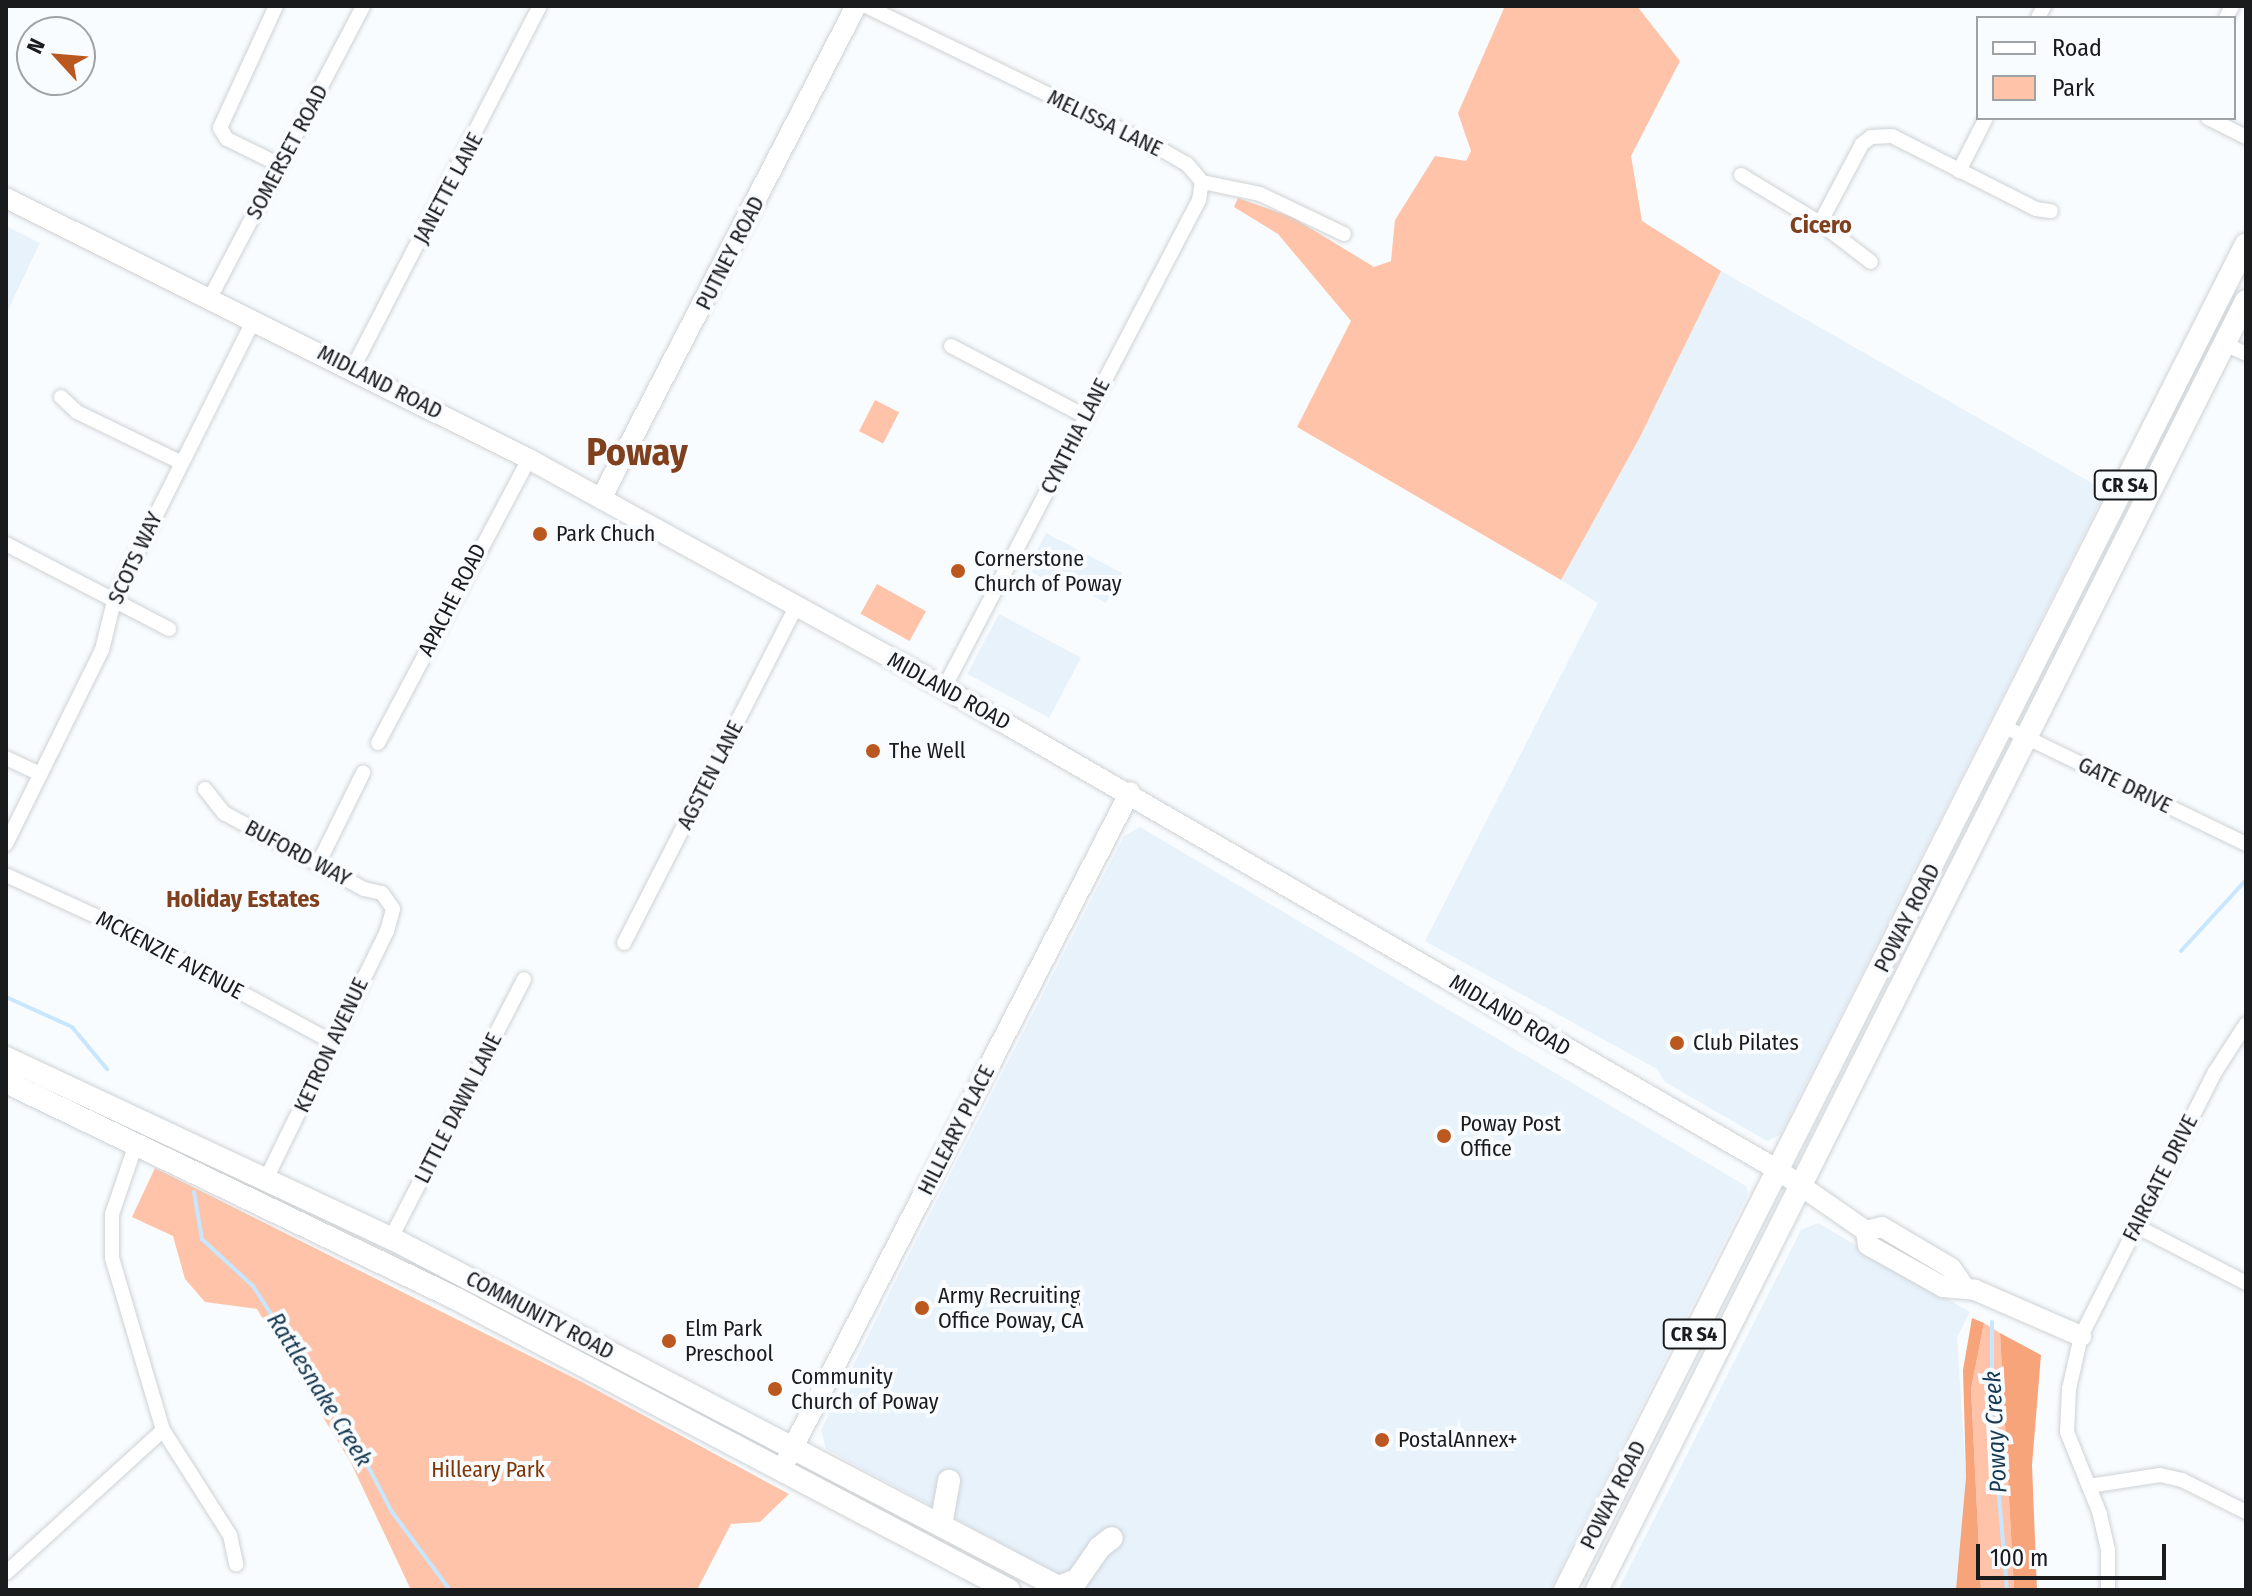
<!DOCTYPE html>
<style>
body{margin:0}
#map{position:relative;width:2252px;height:1596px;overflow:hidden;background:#f9fcff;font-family:"Fira Sans Condensed",sans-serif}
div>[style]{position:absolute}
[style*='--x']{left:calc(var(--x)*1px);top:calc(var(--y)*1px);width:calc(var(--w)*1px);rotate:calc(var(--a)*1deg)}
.built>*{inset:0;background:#e8f2fb;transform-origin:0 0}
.green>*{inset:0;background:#fec3a8;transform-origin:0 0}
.forest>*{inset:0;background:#f8a47b}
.stream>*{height:4px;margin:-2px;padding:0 2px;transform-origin:2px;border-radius:2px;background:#c8e6fe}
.roads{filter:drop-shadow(0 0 2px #ced2d5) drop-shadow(0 0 2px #ced2d5)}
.street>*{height:14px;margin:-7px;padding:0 7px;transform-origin:7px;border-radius:7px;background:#fff}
.secondary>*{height:20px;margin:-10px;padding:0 10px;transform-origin:10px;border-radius:10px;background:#fff}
.primary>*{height:22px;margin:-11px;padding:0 11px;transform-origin:11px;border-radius:11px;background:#fff}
.dots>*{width:22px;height:22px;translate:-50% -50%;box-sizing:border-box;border:4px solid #f9fcff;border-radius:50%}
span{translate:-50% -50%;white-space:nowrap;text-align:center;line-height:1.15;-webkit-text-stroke:8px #f9fcff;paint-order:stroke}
.shield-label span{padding:2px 6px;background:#f9fcff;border:2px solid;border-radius:6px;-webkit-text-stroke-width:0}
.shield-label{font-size:20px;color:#191b1c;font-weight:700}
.street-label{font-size:22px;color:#191b1c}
.poi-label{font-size:22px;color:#191b1c}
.left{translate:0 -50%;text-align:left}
.park-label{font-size:22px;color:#7f3505}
.neighbourhood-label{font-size:24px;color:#80401d;font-weight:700}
.water-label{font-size:24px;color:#173951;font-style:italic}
.town-label{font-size:38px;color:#80401d;font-weight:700}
.frame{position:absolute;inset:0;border:8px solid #191b1c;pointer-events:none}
.legend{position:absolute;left:1976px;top:16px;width:260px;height:104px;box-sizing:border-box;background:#f9fcff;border:2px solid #9fa2a4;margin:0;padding:10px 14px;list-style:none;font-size:24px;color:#191b1c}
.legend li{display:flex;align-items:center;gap:16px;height:40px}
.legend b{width:40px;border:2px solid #9fa2a4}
.north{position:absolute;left:16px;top:16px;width:80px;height:80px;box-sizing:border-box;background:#f9fcff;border:2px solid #9fa2a4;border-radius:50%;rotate:296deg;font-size:22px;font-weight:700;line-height:32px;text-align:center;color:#191b1c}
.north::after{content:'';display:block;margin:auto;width:28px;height:36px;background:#bb581f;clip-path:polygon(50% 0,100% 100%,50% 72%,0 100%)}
.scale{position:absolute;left:1976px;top:1544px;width:190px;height:36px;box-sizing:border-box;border:4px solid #191b1c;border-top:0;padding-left:10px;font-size:24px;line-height:28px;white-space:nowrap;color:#191b1c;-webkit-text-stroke:6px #f9fcff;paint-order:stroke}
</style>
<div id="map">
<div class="built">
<div style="clip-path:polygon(6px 226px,40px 243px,6px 314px)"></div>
<div style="clip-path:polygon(1721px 271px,2106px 491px,1780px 1135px,1767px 1141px,1665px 1082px,1657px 1069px,1425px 941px,1598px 603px,1561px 580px,1640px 437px)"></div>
<div style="clip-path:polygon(1046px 533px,1122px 573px,1106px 603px,1067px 582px,1060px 587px,1027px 570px)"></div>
<div style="left:999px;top:614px;width:93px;height:68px;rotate:28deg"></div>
<div style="clip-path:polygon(1140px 827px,1746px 1186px,1748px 1194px,1550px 1590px,1087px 1590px,826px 1449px,821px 1430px,896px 1280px,1124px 836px)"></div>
<div style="clip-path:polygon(1818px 1223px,1970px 1312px,1957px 1337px,1966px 1477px,1960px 1590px,1618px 1590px,1801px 1230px)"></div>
</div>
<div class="green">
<div style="clip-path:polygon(1505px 6px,1637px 6px,1680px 61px,1631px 156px,1642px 221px,1721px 271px,1640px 437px,1561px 580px,1297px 427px,1351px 321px,1278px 234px,1234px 207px,1238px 198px,1292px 217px,1374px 267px,1391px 261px,1395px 220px,1435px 156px,1466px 161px,1471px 151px,1458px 113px)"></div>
<div style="left:875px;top:400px;width:27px;height:35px;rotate:27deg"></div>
<div style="left:877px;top:584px;width:56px;height:34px;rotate:29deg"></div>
<div style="clip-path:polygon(155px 1168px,582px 1382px,789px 1494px,760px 1522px,731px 1524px,697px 1590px,411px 1590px,351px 1463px,257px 1309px,205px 1302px,185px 1279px,173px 1236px,132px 1217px)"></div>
<div style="clip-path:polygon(1984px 1323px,2000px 1333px,2014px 1590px,1981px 1590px,1971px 1389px)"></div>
</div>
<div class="forest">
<div style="clip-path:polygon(1972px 1318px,1984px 1323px,1971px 1389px,1981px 1590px,1956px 1590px,1966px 1477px,1963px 1370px)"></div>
<div style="clip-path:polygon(2000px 1333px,2041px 1355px,2032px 1465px,2037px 1590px,2014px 1590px)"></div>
</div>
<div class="stream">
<div style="--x:2181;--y:951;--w:96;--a:-47.5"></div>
<div style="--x:6;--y:997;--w:72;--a:24.4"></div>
<div style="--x:72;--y:1027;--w:55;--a:50.2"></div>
<div style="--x:194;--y:1192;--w:48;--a:80.3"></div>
<div style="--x:202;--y:1239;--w:69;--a:42.7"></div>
<div style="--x:253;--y:1286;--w:199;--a:57.1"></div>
<div style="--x:361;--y:1453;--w:67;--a:62.3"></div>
<div style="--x:392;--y:1512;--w:97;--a:53.4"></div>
<div style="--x:1992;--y:1322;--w:90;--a:90"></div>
<div style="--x:1992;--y:1412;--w:179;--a:85.2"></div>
</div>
<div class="roads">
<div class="street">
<div style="--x:276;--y:6;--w:134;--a:114.7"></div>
<div style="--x:220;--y:128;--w:13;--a:58"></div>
<div style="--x:227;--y:139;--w:59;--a:26.1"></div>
<div style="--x:866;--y:6;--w:323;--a:25.9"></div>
<div style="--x:1157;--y:147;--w:34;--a:30"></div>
<div style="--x:1187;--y:164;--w:23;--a:50"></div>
<div style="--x:1202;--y:182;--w:59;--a:11.7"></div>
<div style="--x:1260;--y:194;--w:93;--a:25.5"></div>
<div style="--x:2038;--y:18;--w:13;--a:-63"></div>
<div style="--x:2226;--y:18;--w:13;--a:-63"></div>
<div style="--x:2208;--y:118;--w:42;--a:26.6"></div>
<div style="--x:1959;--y:171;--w:59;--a:-63"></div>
<div style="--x:1741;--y:175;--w:92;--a:31.3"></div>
<div style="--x:1820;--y:223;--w:64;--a:37.4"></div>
<div style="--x:1820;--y:223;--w:89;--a:-62"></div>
<div style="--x:1862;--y:144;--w:11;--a:-38"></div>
<div style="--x:1871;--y:137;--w:21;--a:-3"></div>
<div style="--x:1892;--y:136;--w:161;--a:26.9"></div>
<div style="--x:2036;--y:209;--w:15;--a:8"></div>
<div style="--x:210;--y:298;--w:330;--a:-62.3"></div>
<div style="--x:2225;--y:344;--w:23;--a:25"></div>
<div style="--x:951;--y:346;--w:151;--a:27.6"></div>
<div style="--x:353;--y:368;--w:407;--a:-62.7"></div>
<div style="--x:61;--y:397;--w:22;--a:43"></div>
<div style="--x:77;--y:412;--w:114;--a:25.9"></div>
<div style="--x:6;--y:544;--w:184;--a:27.5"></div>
<div style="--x:944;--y:688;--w:551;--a:-62.41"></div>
<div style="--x:1199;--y:200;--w:18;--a:-81"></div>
<div style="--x:2003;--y:726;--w:270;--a:25.9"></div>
<div style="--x:378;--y:743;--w:322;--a:-62"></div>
<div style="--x:6;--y:758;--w:38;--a:25"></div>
<div style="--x:205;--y:789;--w:31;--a:52"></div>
<div style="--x:224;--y:813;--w:159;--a:28.5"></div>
<div style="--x:364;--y:889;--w:18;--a:13"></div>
<div style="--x:382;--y:893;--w:19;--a:55"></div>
<div style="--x:393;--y:909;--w:23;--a:105"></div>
<div style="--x:387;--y:931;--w:276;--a:116"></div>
<div style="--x:6;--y:844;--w:216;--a:-63.7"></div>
<div style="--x:102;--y:650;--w:55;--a:-76.2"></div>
<div style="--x:115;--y:597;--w:310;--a:-63.4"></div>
<div style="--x:318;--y:864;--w:102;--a:-63.7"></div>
<div style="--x:6;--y:875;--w:130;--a:24.6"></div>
<div style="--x:124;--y:929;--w:234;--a:28.5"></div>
<div style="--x:624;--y:943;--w:377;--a:-62.9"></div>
<div style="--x:136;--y:1144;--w:74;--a:108.9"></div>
<div style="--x:112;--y:1214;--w:44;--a:90"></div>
<div style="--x:112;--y:1258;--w:179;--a:73.5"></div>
<div style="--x:163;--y:1430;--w:125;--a:57.5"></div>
<div style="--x:230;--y:1535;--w:30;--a:78"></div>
<div style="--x:2136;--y:1226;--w:124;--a:27.4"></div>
<div style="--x:391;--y:1238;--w:291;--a:-62.8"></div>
<div style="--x:2089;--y:1486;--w:72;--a:-8.8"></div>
<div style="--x:2160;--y:1475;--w:23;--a:13"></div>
<div style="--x:2182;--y:1480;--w:72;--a:26.6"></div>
<div style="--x:6;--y:1573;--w:212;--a:-42.3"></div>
<div style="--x:2108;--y:1590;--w:40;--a:-90"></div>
<div style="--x:2108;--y:1550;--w:37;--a:-103"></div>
<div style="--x:2100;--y:1514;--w:88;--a:-111.9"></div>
<div style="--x:2067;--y:1432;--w:43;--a:-87.3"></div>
<div style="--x:2069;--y:1389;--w:54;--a:-77.2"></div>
<div style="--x:2081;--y:1336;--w:296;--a:-63.1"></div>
<div style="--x:2215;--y:1072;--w:57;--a:-57.1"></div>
</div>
<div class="secondary">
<div style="--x:6;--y:198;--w:585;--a:26.52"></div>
<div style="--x:529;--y:459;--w:450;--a:28.8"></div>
<div style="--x:923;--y:676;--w:987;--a:30.02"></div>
<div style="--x:1778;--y:1170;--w:107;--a:34.7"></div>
<div style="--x:1866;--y:1231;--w:14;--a:82"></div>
<div style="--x:1868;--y:1245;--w:86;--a:29.2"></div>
<div style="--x:1943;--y:1287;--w:32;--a:5"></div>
<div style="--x:1975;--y:1290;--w:116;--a:23.5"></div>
<div style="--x:601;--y:499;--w:555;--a:-62.65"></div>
<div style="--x:1866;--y:1231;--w:16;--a:-14"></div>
<div style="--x:1882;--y:1227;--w:80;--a:30.7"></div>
<div style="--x:1951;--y:1268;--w:24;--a:55"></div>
<div style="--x:786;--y:1461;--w:752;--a:-62.79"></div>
</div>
<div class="primary">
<div style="--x:6;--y:1058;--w:425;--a:25.1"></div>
<div style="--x:391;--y:1238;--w:759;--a:27.61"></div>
<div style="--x:6;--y:1082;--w:498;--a:25.7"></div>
<div style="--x:455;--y:1298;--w:626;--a:27.79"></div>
<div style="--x:941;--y:1525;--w:45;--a:-79.7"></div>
<div style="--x:1058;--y:1587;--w:20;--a:-20"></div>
<div style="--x:1077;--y:1580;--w:39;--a:-55"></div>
<div style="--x:1099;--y:1548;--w:16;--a:-38"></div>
<div style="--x:1565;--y:1590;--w:1508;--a:-63.16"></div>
<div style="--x:1597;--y:1590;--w:1443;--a:-63.28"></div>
</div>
</div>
<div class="dots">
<div style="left:540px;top:534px;background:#bb581f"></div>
<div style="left:958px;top:571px;background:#bb581f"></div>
<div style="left:873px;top:751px;background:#bb581f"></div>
<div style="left:1677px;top:1043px;background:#bb581f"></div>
<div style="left:1444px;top:1136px;background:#bb581f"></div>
<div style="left:922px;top:1308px;background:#bb581f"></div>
<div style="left:669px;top:1341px;background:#bb581f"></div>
<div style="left:775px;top:1389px;background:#bb581f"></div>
<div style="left:1382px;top:1440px;background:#bb581f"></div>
</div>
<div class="shield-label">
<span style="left:2125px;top:485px">CR S4</span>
<span style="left:1694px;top:1334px">CR S4</span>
</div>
<div class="street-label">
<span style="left:1105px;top:123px;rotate:26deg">MELISSA LANE</span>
<span style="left:287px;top:152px;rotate:-62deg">SOMERSET ROAD</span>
<span style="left:448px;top:188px;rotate:-62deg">JANETTE LANE</span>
<span style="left:730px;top:253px;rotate:-63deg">PUTNEY ROAD</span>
<span style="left:380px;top:382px;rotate:27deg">MIDLAND ROAD</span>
<span style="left:1075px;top:436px;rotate:-63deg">CYNTHIA LANE</span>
<span style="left:135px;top:558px;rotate:-65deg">SCOTS WAY</span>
<span style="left:452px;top:600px;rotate:-63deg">APACHE ROAD</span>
<span style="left:949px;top:691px;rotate:29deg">MIDLAND ROAD</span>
<span style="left:710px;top:775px;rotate:-63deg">AGSTEN LANE</span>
<span style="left:2125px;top:785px;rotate:26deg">GATE DRIVE</span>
<span style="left:298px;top:853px;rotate:28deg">BUFORD WAY</span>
<span style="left:1907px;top:918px;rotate:-63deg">POWAY ROAD</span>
<span style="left:170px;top:955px;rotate:28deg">MCKENZIE AVENUE</span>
<span style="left:1510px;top:1015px;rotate:31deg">MIDLAND ROAD</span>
<span style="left:331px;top:1045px;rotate:-65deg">KETRON AVENUE</span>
<span style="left:458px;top:1108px;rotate:-63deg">LITTLE DAWN LANE</span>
<span style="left:956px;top:1130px;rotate:-63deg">HILLEARY PLACE</span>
<span style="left:2160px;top:1178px;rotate:-63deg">FAIRGATE DRIVE</span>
<span style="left:540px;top:1315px;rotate:28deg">COMMUNITY ROAD</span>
<span style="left:1613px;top:1495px;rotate:-63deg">POWAY ROAD</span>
</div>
<div class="poi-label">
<span class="left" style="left:556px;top:534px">Park Chuch</span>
<span class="left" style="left:974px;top:571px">Cornerstone<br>Church of Poway</span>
<span class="left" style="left:889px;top:751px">The Well</span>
<span class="left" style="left:1693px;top:1043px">Club Pilates</span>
<span class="left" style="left:1460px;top:1136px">Poway Post<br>Office</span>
<span class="left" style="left:938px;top:1308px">Army Recruiting<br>Office Poway, CA</span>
<span class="left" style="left:685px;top:1341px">Elm Park<br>Preschool</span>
<span class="left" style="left:791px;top:1389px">Community<br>Church of Poway</span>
<span class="left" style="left:1398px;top:1440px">PostalAnnex+</span>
</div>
<div class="park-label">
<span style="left:488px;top:1470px">Hilleary Park</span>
</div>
<div class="neighbourhood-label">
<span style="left:1821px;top:226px">Cicero</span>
<span style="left:243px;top:900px">Holiday Estates</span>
</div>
<div class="water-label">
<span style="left:319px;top:1390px;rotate:58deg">Rattlesnake Creek</span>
<span style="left:1996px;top:1432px;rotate:-93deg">Poway Creek</span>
</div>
<div class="town-label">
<span style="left:637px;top:453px">Poway</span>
</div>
<div class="frame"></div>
<ul class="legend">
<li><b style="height:10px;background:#fff"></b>Road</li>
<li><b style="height:22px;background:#fec3a8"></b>Park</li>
</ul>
<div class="north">N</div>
<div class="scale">100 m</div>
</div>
